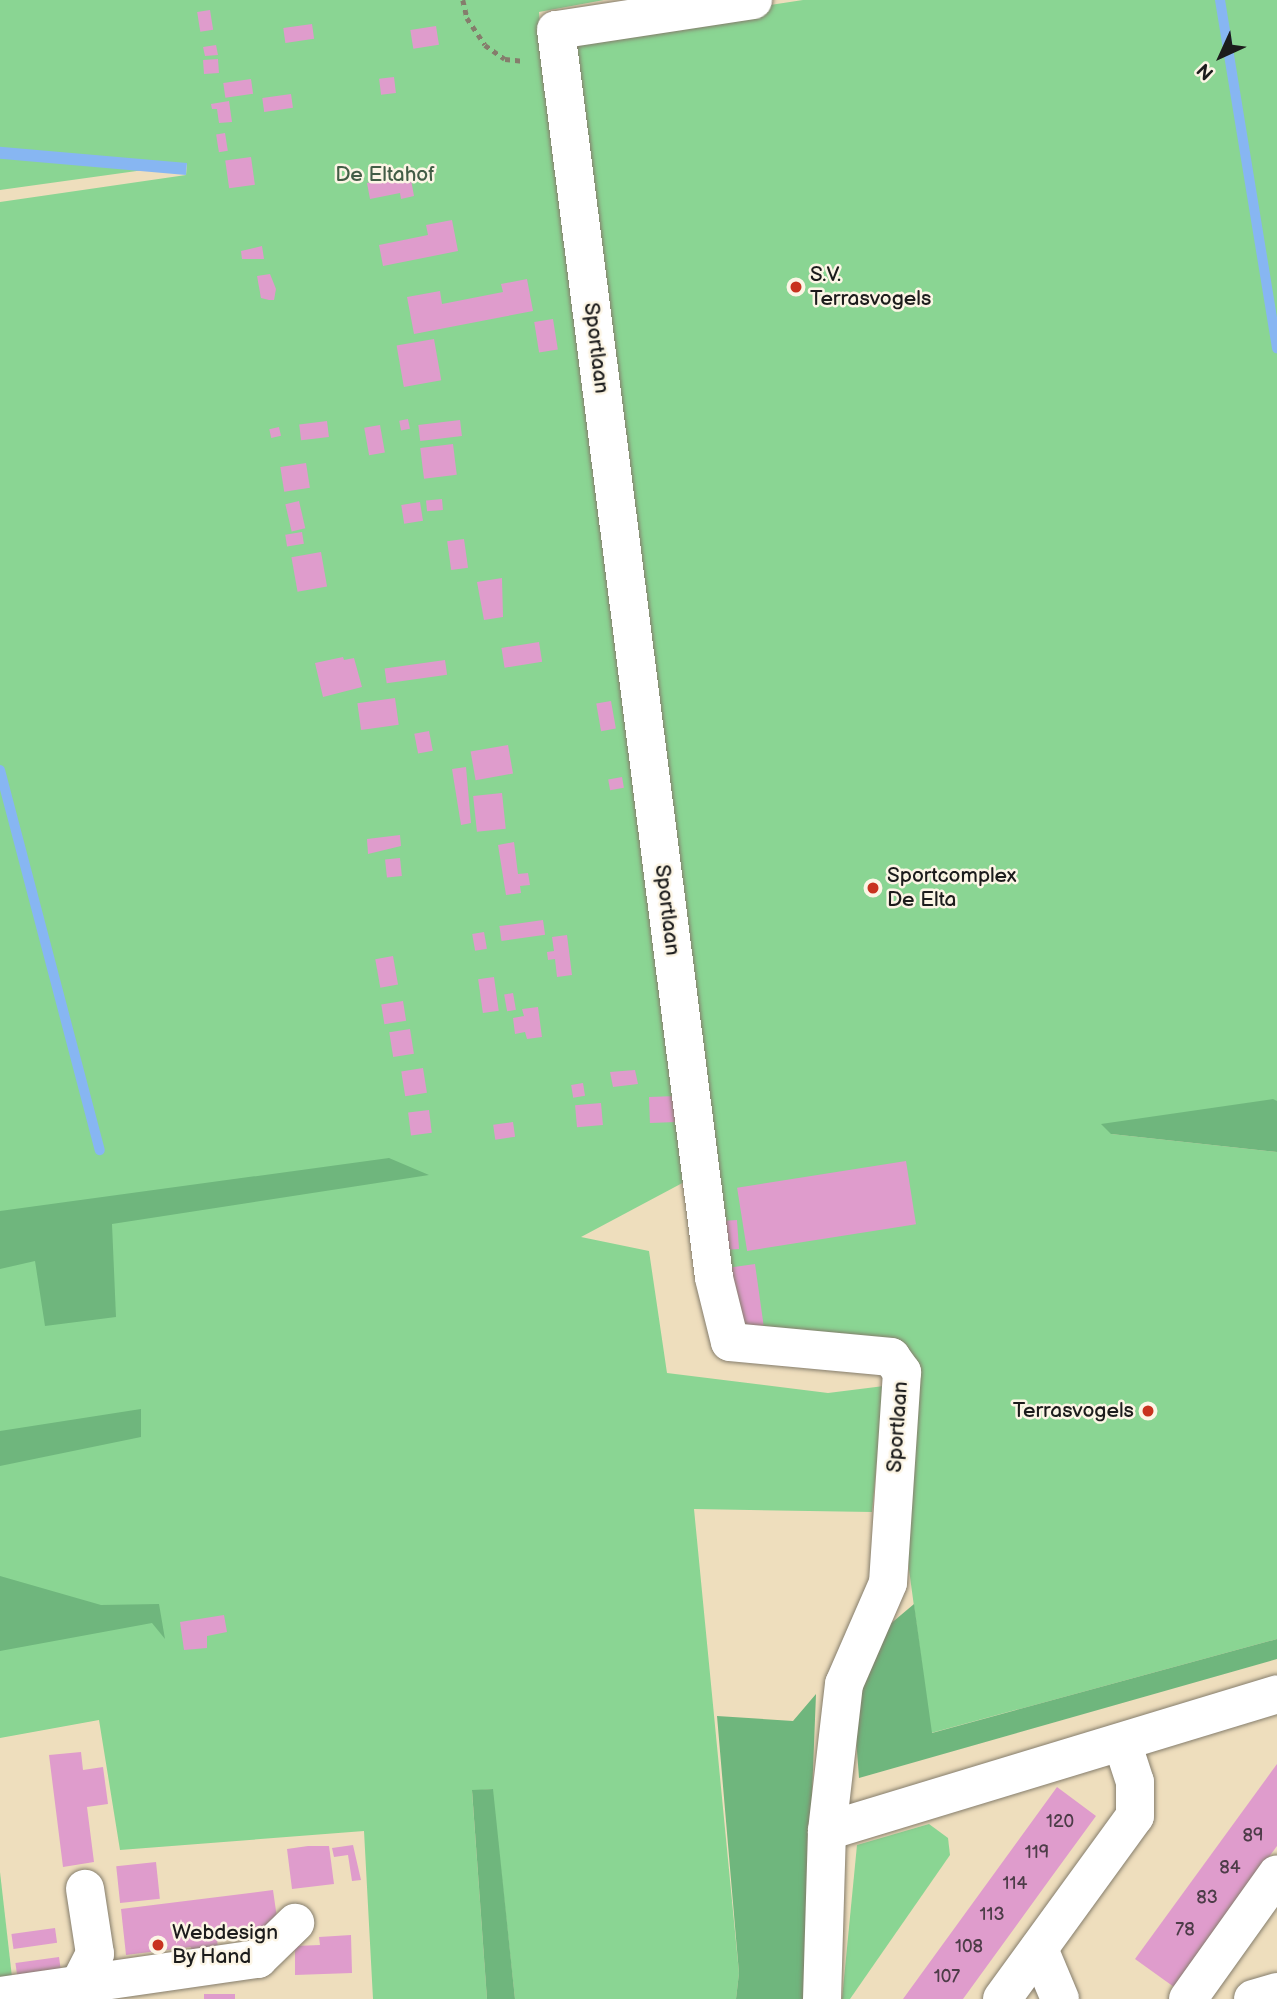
<!DOCTYPE html>
<style>
body{margin:0}
#map{position:relative;width:1277px;height:1999px;overflow:hidden;background:#eedebd;font-family:"Balsamiq Sans",sans-serif}
div>[style]{position:absolute}
[style*='--x']{left:calc(var(--x)*1px);top:calc(var(--y)*1px);width:calc(var(--w)*1px);rotate:calc(var(--a)*1deg)}
.green>*{inset:0;background:#8ad593}
.forest>*{inset:0;background:#6fb67d}
.water>*{inset:0;background:#87b6f2;transform-origin:0 0}
.stream>*{height:10px;margin:-5px;padding:0 5px;transform-origin:5px;border-radius:5px;background:#87b6f2}
.building>*{inset:0;background:#df9ccc;transform-origin:0 0}
.path>*{height:4.5px;margin-top:-2.25px;transform-origin:0;background:repeating-linear-gradient(90deg,#857d6c 0 5px,transparent 0 10px)}
.roads{filter:drop-shadow(0 0 2px #857d6c) drop-shadow(0 0 2px #857d6c)}
.minor>*{height:38px;margin:-19px;padding:0 19px;transform-origin:19px;border-radius:19px;background:#fff}
.dots>*{width:19px;height:19px;translate:-50% -50%;box-sizing:border-box;border:4px solid #fcf5e5;border-radius:50%}
span{translate:-50% -50%;white-space:nowrap;text-align:center;line-height:1.15;-webkit-text-stroke:5px #fcf5e5;paint-order:stroke}
.number-label{font-size:18px;color:#4d3c48}
.number-label span{-webkit-text-stroke-width:0}
.park-label{font-size:21px;color:#425d46}
.poi-label{font-size:21px;color:#1c1c1c}
.left{translate:0 -50%;text-align:left}
.right{translate:-100% -50%;text-align:right}
.street-label{font-size:21px;color:#1c1c1c}
.north{position:absolute;left:1186px;top:21px;width:70px;height:70px;-webkit-text-stroke:5px #fcf5e5;paint-order:stroke;rotate:225deg;font-size:19px;font-weight:700;line-height:28px;text-align:center;color:#1c1c1c}
.north::after{content:'';display:block;margin:auto;width:24px;height:32px;background:#1c1c1c;clip-path:polygon(50% 0,100% 100%,50% 72%,0 100%)}
</style>
<div id="map">
<div class="green">
<div style="clip-path:polygon(0 0,604px 0,539px 12px,542px 63px,688px 1180px,581px 1237px,649px 1251px,667px 1373px,828px 1393px,884px 1386px,872px 1512px,694px 1509px,739px 1973px,736px 1999px,515px 1999px,492px 1789px,472px 1791px,487px 1999px,373px 1999px,364px 1831px,120px 1850px,99px 1720px,0 1738px,0 202px,186px 175px,187px 164px,0 190px)"></div>
<div style="clip-path:polygon(803px 0,1277px 0,1277px 1101px,1111px 1134px,1277px 1152px,1277px 1639px,931px 1733px,904px 1532px,914px 1356px,734px 1337px,563px 37px)"></div>
<div style="clip-path:polygon(929px 1824px,948px 1838px,950px 1855px,850px 1999px,842px 1999px,857px 1845px)"></div>
<div style="clip-path:polygon(0 1872px,13px 1986px,0 1990px)"></div>
</div>
<div class="forest">
<div style="clip-path:polygon(1273px 1099px,1277px 1101px,1277px 1152px,1111px 1134px,1101px 1124px)"></div>
<div style="clip-path:polygon(389px 1158px,429px 1175px,112px 1224px,116px 1317px,45px 1326px,35px 1261px,0 1269px,0 1211px)"></div>
<div style="clip-path:polygon(141px 1409px,141px 1437px,0 1466px,0 1431px)"></div>
<div style="clip-path:polygon(0 1576px,101px 1605px,159px 1604px,165px 1639px,152px 1623px,0 1651px)"></div>
<div style="clip-path:polygon(914px 1604px,932px 1733px,1277px 1639px,1277px 1659px,859px 1778px,850px 1658px)"></div>
<div style="clip-path:polygon(816px 1694px,804px 1999px,736px 1999px,739px 1973px,717px 1716px,793px 1721px)"></div>
<div style="clip-path:polygon(493px 1789px,515px 1999px,487px 1999px,472px 1790px)"></div>
</div>
<div class="water">
<div style="left:187px;top:163px;width:12px;height:189px;rotate:95deg"></div>
</div>
<div class="stream">
<div style="--x:1220;--y:0;--w:353;--a:80.7"></div>
<div style="--x:0;--y:770;--w:393;--a:75.3"></div>
</div>
<div class="building">
<div style="left:210px;top:10px;width:20px;height:13px;rotate:81deg"></div>
<div style="left:312px;top:24px;width:15px;height:29px;rotate:82deg"></div>
<div style="left:436px;top:26px;width:19px;height:26px;rotate:81deg"></div>
<div style="clip-path:polygon(216px 45px,218px 55px,205px 56px,203px 47px)"></div>
<div style="left:218px;top:59px;width:14px;height:15px;rotate:86deg"></div>
<div style="left:394px;top:77px;width:16px;height:15px;rotate:83deg"></div>
<div style="left:251px;top:79px;width:15px;height:28px;rotate:82deg"></div>
<div style="left:291px;top:94px;width:14px;height:29px;rotate:82deg"></div>
<div style="clip-path:polygon(229px 101px,232px 122px,219px 123px,217px 109px,212px 109px,211px 104px)"></div>
<div style="left:225px;top:133px;width:18px;height:9px;rotate:81deg"></div>
<div style="left:251px;top:157px;width:28px;height:26px;rotate:82deg"></div>
<div style="clip-path:polygon(410px 174px,414px 196px,401px 199px,400px 193px,370px 199px,367px 183px)"></div>
<div style="clip-path:polygon(452px 220px,458px 251px,383px 266px,379px 245px,428px 235px,426px 225px)"></div>
<div style="clip-path:polygon(262px 246px,264px 259px,242px 259px,241px 251px)"></div>
<div style="clip-path:polygon(270px 274px,276px 289px,274px 300px,269px 300px,261px 298px,257px 276px)"></div>
<div style="clip-path:polygon(527px 279px,533px 311px,414px 334px,407px 297px,440px 291px,442px 304px,503px 292px,501px 284px)"></div>
<div style="left:553px;top:319px;width:31px;height:19px;rotate:81deg"></div>
<div style="left:434px;top:339px;width:42px;height:38px;rotate:80deg"></div>
<div style="left:408px;top:419px;width:10px;height:9px;rotate:79deg"></div>
<div style="left:460px;top:420px;width:16px;height:42px;rotate:83deg"></div>
<div style="left:327px;top:421px;width:16px;height:28px;rotate:83deg"></div>
<div style="left:380px;top:425px;width:28px;height:16px;rotate:80deg"></div>
<div style="left:279px;top:427px;width:9px;height:10px;rotate:77deg"></div>
<div style="left:453px;top:444px;width:31px;height:33px;rotate:83deg"></div>
<div style="left:306px;top:463px;width:25px;height:26px;rotate:81deg"></div>
<div style="left:442px;top:499px;width:11px;height:16px;rotate:85deg"></div>
<div style="left:299px;top:501px;width:28px;height:14px;rotate:77deg"></div>
<div style="left:420px;top:502px;width:19px;height:19px;rotate:81deg"></div>
<div style="left:302px;top:532px;width:12px;height:17px;rotate:81deg"></div>
<div style="left:464px;top:539px;width:29px;height:17px;rotate:82deg"></div>
<div style="left:321px;top:552px;width:35px;height:30px;rotate:80deg"></div>
<div style="clip-path:polygon(502px 578px,503px 617px,484px 620px,477px 582px)"></div>
<div style="left:539px;top:642px;width:20px;height:38px;rotate:81deg"></div>
<div style="clip-path:polygon(343px 657px,344px 660px,354px 658px,362px 687px,323px 697px,315px 663px)"></div>
<div style="left:445px;top:660px;width:15px;height:61px;rotate:82deg"></div>
<div style="left:395px;top:698px;width:27px;height:38px;rotate:82deg"></div>
<div style="left:611px;top:701px;width:28px;height:15px;rotate:80deg"></div>
<div style="left:429px;top:731px;width:20px;height:15px;rotate:79deg"></div>
<div style="left:508px;top:745px;width:29px;height:38px;rotate:80deg"></div>
<div style="clip-path:polygon(466px 767px,471px 823px,461px 825px,452px 769px)"></div>
<div style="left:622px;top:777px;width:11px;height:14px;rotate:80deg"></div>
<div style="left:502px;top:793px;width:36px;height:29px;rotate:84deg"></div>
<div style="clip-path:polygon(400px 835px,401px 846px,368px 854px,367px 839px)"></div>
<div style="clip-path:polygon(514px 842px,518px 874px,528px 873px,530px 885px,520px 886px,521px 893px,506px 895px,498px 845px)"></div>
<div style="left:400px;top:858px;width:18px;height:15px;rotate:84deg"></div>
<div style="left:543px;top:920px;width:15px;height:44px;rotate:82deg"></div>
<div style="left:484px;top:932px;width:17px;height:12px;rotate:80deg"></div>
<div style="clip-path:polygon(567px 935px,572px 975px,557px 977px,555px 959px,548px 960px,547px 952px,554px 951px,552px 937px)"></div>
<div style="left:393px;top:956px;width:29px;height:18px;rotate:80deg"></div>
<div style="left:494px;top:977px;width:34px;height:16px;rotate:82deg"></div>
<div style="left:513px;top:993px;width:17px;height:9px;rotate:80deg"></div>
<div style="left:403px;top:1001px;width:20px;height:22px;rotate:81deg"></div>
<div style="clip-path:polygon(538px 1007px,542px 1037px,527px 1039px,525px 1032px,515px 1034px,513px 1018px,524px 1016px,522px 1009px)"></div>
<div style="left:410px;top:1029px;width:25px;height:21px;rotate:81deg"></div>
<div style="left:423px;top:1068px;width:25px;height:22px;rotate:81deg"></div>
<div style="clip-path:polygon(635px 1070px,638px 1084px,613px 1087px,610px 1072px)"></div>
<div style="left:583px;top:1083px;width:13px;height:12px;rotate:81deg"></div>
<div style="left:676px;top:1096px;width:26px;height:27px;rotate:88deg"></div>
<div style="left:601px;top:1103px;width:22px;height:26px;rotate:85deg"></div>
<div style="left:429px;top:1110px;width:23px;height:21px;rotate:83deg"></div>
<div style="left:513px;top:1122px;width:15px;height:20px;rotate:82deg"></div>
<div style="left:906px;top:1161px;width:64px;height:171px;rotate:81deg"></div>
<div style="left:737px;top:1220px;width:29px;height:12px;rotate:86deg"></div>
<div style="left:755px;top:1264px;width:62px;height:30px;rotate:82deg"></div>
<div style="clip-path:polygon(224px 1615px,227px 1632px,207px 1636px,207px 1648px,184px 1650px,180px 1622px)"></div>
<div style="clip-path:polygon(81px 1752px,83px 1770px,103px 1767px,108px 1804px,87px 1807px,94px 1862px,63px 1867px,49px 1755px)"></div>
<div style="clip-path:polygon(1277px 1764px,1277px 1846px,1174px 1987px,1135px 1959px)"></div>
<div style="clip-path:polygon(1057px 1787px,1096px 1816px,1050px 1879px,963px 1999px,903px 1999px)"></div>
<div style="clip-path:polygon(353px 1845px,361px 1880px,352px 1881px,348px 1855px,334px 1857px,332px 1848px)"></div>
<div style="clip-path:polygon(308px 1846px,329px 1846px,334px 1884px,292px 1889px,287px 1849px)"></div>
<div style="left:156px;top:1862px;width:37px;height:40px;rotate:84deg"></div>
<div style="clip-path:polygon(273px 1890px,278px 1925px,217px 1937px,218px 1952px,192px 1955px,191px 1947px,126px 1955px,121px 1909px)"></div>
<div style="left:55px;top:1928px;width:15px;height:44px;rotate:82deg"></div>
<div style="clip-path:polygon(351px 1935px,352px 1973px,295px 1975px,295px 1946px,320px 1945px,319px 1937px)"></div>
<div style="left:59px;top:1957px;width:15px;height:44px;rotate:82deg"></div>
<div style="left:204px;top:1994px;width:31px;height:5px"></div>
</div>
<div class="path">
<div style="--x:463;--y:0;--w:18;--a:77"></div>
<div style="--x:467;--y:18;--w:32;--a:56"></div>
<div style="--x:485;--y:45;--w:24;--a:35"></div>
<div style="--x:505;--y:59;--w:19;--a:6"></div>
</div>
<div class="roads">
<div class="minor">
<div style="--x:753;--y:0;--w:199;--a:171.3"></div>
<div style="--x:556;--y:30;--w:1258;--a:82.78"></div>
<div style="--x:714;--y:1278;--w:66;--a:76"></div>
<div style="--x:730;--y:1342;--w:162;--a:5.3"></div>
<div style="--x:891;--y:1357;--w:19;--a:54"></div>
<div style="--x:902;--y:1372;--w:211;--a:93.8"></div>
<div style="--x:888;--y:1583;--w:110;--a:113.5"></div>
<div style="--x:844;--y:1684;--w:148;--a:96.6"></div>
<div style="--x:1039;--y:1949;--w:54;--a:67.2"></div>
<div style="--x:80;--y:1983;--w:33;--a:-63"></div>
<div style="--x:95;--y:1954;--w:66;--a:-98.7"></div>
<div style="--x:0;--y:1996;--w:261;--a:-8.2"></div>
<div style="--x:258;--y:1959;--w:52;--a:-44.2"></div>
<div style="--x:822;--y:1999;--w:168;--a:-88.3"></div>
<div style="--x:827;--y:1831;--w:470;--a:-16.9"></div>
<div style="--x:1002;--y:1999;--w:226;--a:-54"></div>
<div style="--x:1135;--y:1816;--w:34;--a:-90"></div>
<div style="--x:1135;--y:1782;--w:42;--a:-108"></div>
<div style="--x:1188;--y:1999;--w:153;--a:-54.5"></div>
<div style="--x:1253;--y:1999;--w:25;--a:-16"></div>
</div>
</div>
<div class="dots">
<div style="left:796px;top:287px;background:#c8321e"></div>
<div style="left:873px;top:888px;background:#c8321e"></div>
<div style="left:1148px;top:1411px;background:#c8321e"></div>
<div style="left:158px;top:1945px;background:#c8321e"></div>
</div>
<div class="number-label">
<span style="left:1060px;top:1822px">120</span>
<span style="left:1253px;top:1836px">89</span>
<span style="left:1037px;top:1853px">119</span>
<span style="left:1230px;top:1868px">84</span>
<span style="left:1015px;top:1884px">114</span>
<span style="left:1207px;top:1898px">83</span>
<span style="left:992px;top:1915px">113</span>
<span style="left:1185px;top:1930px">78</span>
<span style="left:969px;top:1947px">108</span>
<span style="left:947px;top:1977px">107</span>
</div>
<div class="park-label">
<span style="left:385px;top:175px">De Eltahof</span>
</div>
<div class="poi-label">
<span class="left" style="left:810px;top:287px">S.V.<br>Terrasvogels</span>
<span class="left" style="left:887px;top:888px">Sportcomplex<br>De Elta</span>
<span class="right" style="left:1134px;top:1411px">Terrasvogels</span>
<span class="left" style="left:172px;top:1945px">Webdesign<br>By Hand</span>
</div>
<div class="street-label">
<span style="left:596px;top:348px;rotate:83deg">Sportlaan</span>
<span style="left:667px;top:910px;rotate:83deg">Sportlaan</span>
<span style="left:898px;top:1427px;rotate:-86deg">Sportlaan</span>
</div>
<div class="north">N</div>
</div>
